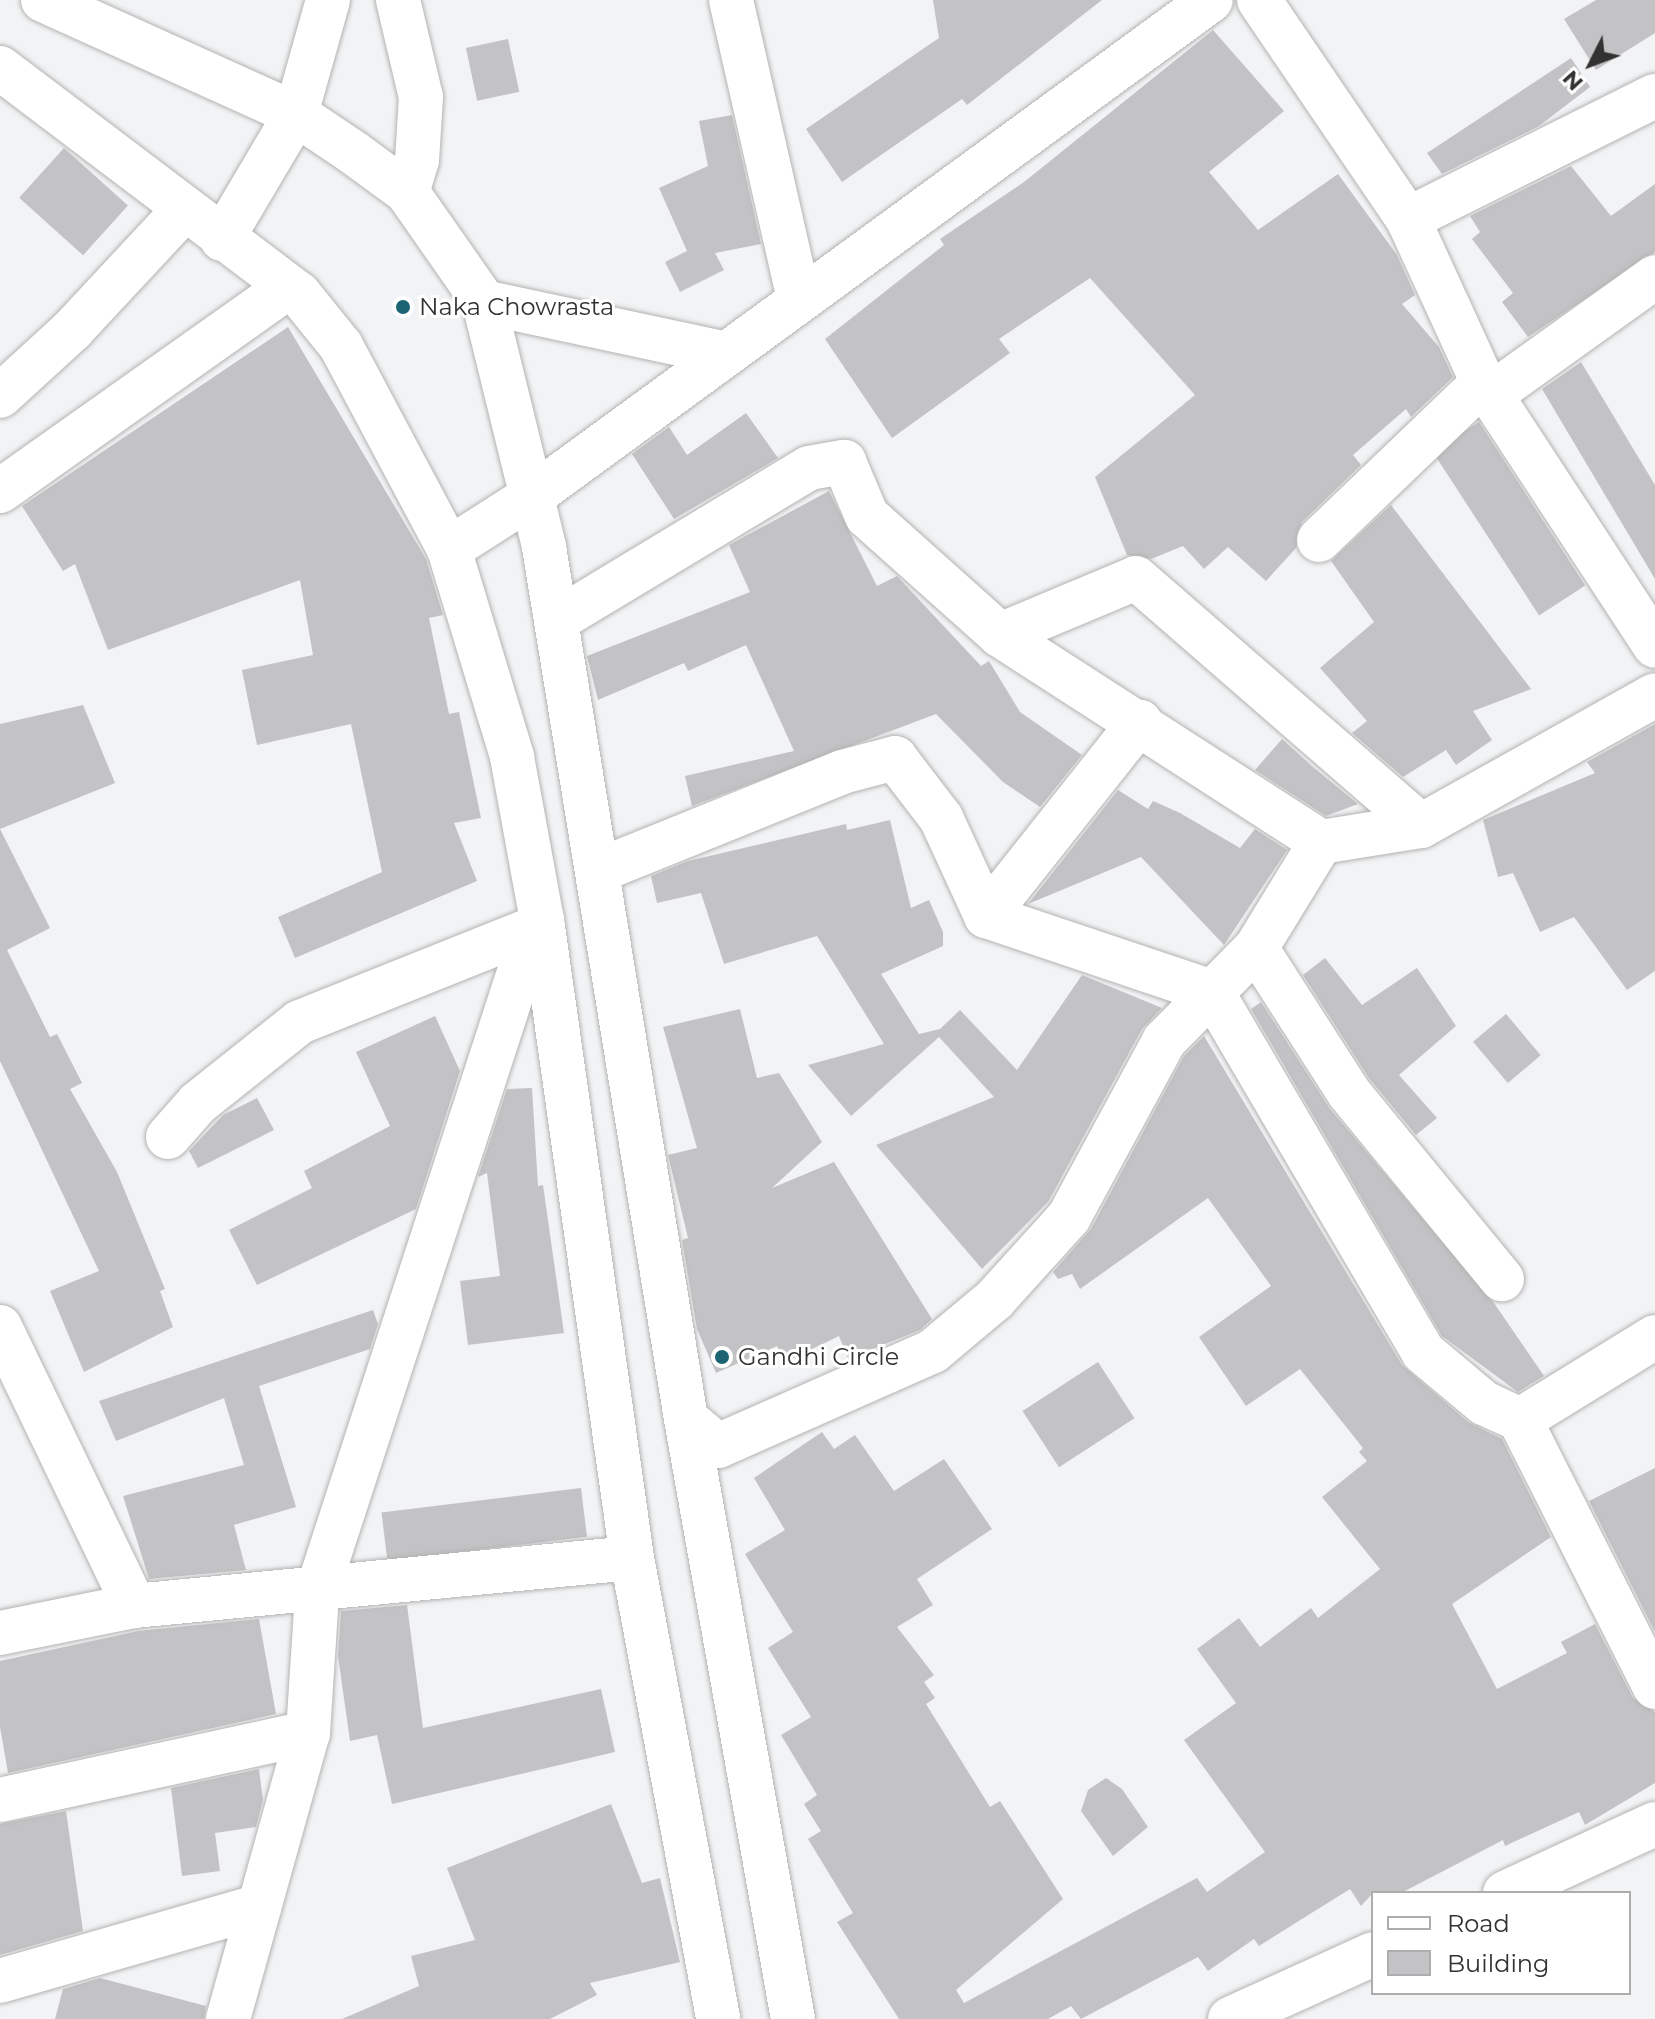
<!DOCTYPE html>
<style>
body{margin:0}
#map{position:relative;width:1655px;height:2019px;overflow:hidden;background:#f2f3f4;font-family:Montserrat,sans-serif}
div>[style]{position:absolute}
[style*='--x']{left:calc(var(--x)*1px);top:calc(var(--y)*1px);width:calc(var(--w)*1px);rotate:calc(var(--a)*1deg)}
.building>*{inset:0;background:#c3c2c4;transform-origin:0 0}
.roads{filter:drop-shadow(0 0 2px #b3b3b4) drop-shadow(0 0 2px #b3b3b4)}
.minor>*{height:44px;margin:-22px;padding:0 22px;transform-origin:22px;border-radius:22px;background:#fff}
.highway>*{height:44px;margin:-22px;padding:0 22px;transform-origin:22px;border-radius:22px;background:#fff}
.dots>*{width:22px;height:22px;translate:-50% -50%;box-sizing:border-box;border:4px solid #fff;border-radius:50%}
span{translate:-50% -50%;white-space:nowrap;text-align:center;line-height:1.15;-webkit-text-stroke:6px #fff;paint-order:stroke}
.poi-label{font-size:24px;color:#323233}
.left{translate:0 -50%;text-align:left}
.legend{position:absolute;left:1371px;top:1891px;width:260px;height:104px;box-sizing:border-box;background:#fff;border:2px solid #adadad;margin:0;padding:10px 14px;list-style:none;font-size:24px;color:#323233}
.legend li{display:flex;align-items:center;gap:16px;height:40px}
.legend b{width:40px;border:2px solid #adadad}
.north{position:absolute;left:1551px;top:24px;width:80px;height:80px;-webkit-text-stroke:6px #fff;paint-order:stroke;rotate:228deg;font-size:22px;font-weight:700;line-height:32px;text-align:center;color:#323233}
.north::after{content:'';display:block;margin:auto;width:28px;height:36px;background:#323233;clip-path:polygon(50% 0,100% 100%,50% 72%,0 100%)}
</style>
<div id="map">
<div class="building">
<div style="clip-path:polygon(933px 0,1102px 0,967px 105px,962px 99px,842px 182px,806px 129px,939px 38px)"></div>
<div style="clip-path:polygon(1596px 0,1655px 0,1655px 33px,1596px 70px,1564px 19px)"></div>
<div style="clip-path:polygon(1213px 30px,1284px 111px,1209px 172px,1258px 230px,1338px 174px,1397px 255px,1415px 295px,1402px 304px,1439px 347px,1453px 377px,1411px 417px,1406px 409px,1353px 455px,1361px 465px,1302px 522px,1296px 548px,1266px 581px,1228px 547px,1204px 569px,1183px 546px,1151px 559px,1127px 555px,1095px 477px,1195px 395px,1090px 278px,999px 339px,1010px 353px,892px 438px,825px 339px,944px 245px,940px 239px,1024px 182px)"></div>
<div style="left:508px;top:39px;width:54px;height:43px;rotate:78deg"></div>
<div style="clip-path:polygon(1571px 58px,1590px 87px,1539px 126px,1442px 174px,1427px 153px)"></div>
<div style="clip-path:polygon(732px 115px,761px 244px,715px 253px,724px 270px,680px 292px,665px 262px,687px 251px,659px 188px,708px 166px,699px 121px)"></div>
<div style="left:64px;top:148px;width:86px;height:67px;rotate:42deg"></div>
<div style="clip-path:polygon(1571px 166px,1611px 216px,1655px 184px,1655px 252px,1528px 337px,1502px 302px,1513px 293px,1472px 239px,1480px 232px,1470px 216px)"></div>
<div style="clip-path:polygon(288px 327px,426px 559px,443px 615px,429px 618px,449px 714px,459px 712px,481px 818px,454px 823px,477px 881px,295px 958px,278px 917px,382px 872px,351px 724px,257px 745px,242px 670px,313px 655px,300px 580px,108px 650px,75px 564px,63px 571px,22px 506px)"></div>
<div style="clip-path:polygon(1581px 362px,1655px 485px,1655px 579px,1542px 389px)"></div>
<div style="clip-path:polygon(746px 413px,778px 458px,674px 519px,632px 454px,669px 427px,687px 455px)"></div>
<div style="left:1479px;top:422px;width:195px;height:55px;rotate:57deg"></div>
<div style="clip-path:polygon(829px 491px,877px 586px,897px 576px,981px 666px,989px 661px,1020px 712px,1082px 755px,1040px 807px,1003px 782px,936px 714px,692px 806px,685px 776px,794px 751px,746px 645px,688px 671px,684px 663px,598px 700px,587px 656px,750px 592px,729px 545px)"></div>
<div style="clip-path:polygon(1391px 505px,1531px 689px,1473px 711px,1492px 740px,1456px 765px,1446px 750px,1403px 777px,1352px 733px,1367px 721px,1320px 668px,1374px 622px,1331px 561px)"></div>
<div style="clip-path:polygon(83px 705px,115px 783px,0 829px,50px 928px,7px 950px,50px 1037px,57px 1034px,82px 1083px,70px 1089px,117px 1172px,165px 1289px,160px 1291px,173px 1327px,84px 1372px,50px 1291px,99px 1271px,0 1061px,0 724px)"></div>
<div style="clip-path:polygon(1655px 724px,1655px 971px,1627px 990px,1574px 917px,1540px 932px,1513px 873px,1498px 877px,1483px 820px,1595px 773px,1587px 762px)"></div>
<div style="clip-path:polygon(1282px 739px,1313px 767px,1358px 804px,1326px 816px,1255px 770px)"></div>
<div style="clip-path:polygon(1118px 790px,1148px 809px,1153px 801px,1180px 813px,1240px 848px,1255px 829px,1287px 850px,1224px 945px,1141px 857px,1028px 904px)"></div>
<div style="clip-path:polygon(890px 820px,911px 908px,929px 900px,943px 932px,943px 946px,881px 974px,919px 1034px,940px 1029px,960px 1010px,1017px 1070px,1082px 975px,1162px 1008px,1142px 1029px,1048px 1202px,982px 1269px,876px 1145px,994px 1097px,939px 1037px,851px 1116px,808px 1065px,884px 1044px,817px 936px,724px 964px,701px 893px,657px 903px,651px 876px,688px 861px,846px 824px,847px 830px)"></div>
<div style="clip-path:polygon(1325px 958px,1362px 1005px,1417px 968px,1456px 1026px,1399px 1075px,1437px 1118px,1416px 1135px,1369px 1078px,1303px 975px)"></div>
<div style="clip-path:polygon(1261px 1002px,1330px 1109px,1494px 1303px,1544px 1376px,1518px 1392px,1442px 1336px,1251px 1009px)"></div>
<div style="clip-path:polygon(740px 1009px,757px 1078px,779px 1073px,822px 1142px,772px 1188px,834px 1162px,932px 1319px,920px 1330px,848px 1359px,839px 1336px,785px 1362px,777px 1346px,716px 1373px,697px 1329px,682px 1240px,688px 1238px,668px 1155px,697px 1148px,663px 1027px)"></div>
<div style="left:1506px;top:1014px;width:54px;height:43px;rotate:50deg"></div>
<div style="clip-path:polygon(435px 1016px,460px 1071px,416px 1209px,257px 1285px,229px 1230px,312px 1188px,304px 1171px,390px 1126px,356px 1052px)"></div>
<div style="clip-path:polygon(1204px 1036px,1402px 1365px,1468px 1422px,1502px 1439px,1551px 1537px,1452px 1604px,1497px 1689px,1567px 1653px,1561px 1642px,1595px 1624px,1633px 1698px,1655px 1712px,1655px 1783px,1585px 1825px,1579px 1812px,1505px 1846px,1503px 1840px,1401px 1893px,1373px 1893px,1361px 1906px,1350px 1889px,1259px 1946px,1254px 1939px,1208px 1971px,1198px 1957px,1081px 2019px,1071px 2006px,1048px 2019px,899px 2019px,837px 1922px,853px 1913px,808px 1839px,821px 1831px,804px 1804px,817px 1795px,781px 1735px,811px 1717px,768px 1648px,793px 1632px,745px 1554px,785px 1530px,754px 1478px,822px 1432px,834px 1449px,855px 1435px,894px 1491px,944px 1459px,992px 1529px,917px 1579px,933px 1605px,897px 1627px,934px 1675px,924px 1682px,935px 1698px,926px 1704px,990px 1807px,1000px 1801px,1063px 1899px,956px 1990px,964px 2003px,1197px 1878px,1207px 1892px,1265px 1852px,1184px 1740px,1236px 1703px,1197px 1649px,1239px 1618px,1260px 1647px,1311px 1608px,1318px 1618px,1380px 1569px,1322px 1497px,1367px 1461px,1359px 1452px,1363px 1448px,1300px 1369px,1246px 1406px,1199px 1337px,1271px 1286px,1208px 1198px,1080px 1289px,1072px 1274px,1058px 1279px,1053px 1272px,1091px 1229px,1184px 1056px)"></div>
<div style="clip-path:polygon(532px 1088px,538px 1186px,543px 1185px,564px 1333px,468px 1345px,460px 1281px,500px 1276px,487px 1173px,478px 1177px,507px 1089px)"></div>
<div style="clip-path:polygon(257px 1098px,274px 1130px,198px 1168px,189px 1151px,223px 1115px)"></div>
<div style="clip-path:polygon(373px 1310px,378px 1324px,370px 1349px,259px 1386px,296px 1507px,234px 1525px,246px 1570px,149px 1579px,123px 1496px,244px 1465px,224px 1398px,116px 1441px,99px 1401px)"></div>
<div style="left:1098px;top:1362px;width:67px;height:90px;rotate:57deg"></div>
<div style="clip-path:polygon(1655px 1468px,1655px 1632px,1589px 1501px)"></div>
<div style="left:581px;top:1488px;width:49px;height:201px;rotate:83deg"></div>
<div style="clip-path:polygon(407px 1605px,423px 1728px,601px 1689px,615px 1752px,392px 1804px,377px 1735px,350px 1741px,338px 1656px,341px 1611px)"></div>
<div style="clip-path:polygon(259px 1619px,276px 1714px,8px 1773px,0 1727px,0 1661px,138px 1631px)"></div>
<div style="clip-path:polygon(259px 1769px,263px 1800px,256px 1827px,215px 1833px,220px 1871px,182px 1876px,171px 1788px)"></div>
<div style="clip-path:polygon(1106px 1778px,1122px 1789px,1148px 1827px,1113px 1856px,1081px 1811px,1088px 1790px)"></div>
<div style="clip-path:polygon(611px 1804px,642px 1883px,660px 1878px,680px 1962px,590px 1983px,597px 1995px,550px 2019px,342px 2019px,419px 1986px,411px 1956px,475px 1940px,447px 1868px)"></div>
<div style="clip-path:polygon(66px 1811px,83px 1931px,0 1955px,0 1824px)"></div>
<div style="clip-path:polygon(100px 1978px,206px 2006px,204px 2019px,55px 2019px,63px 1989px)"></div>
</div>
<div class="roads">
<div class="minor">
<div style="--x:398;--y:0;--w:100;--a:76.7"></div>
<div style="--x:421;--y:97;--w:63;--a:93.6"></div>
<div style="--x:417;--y:160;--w:34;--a:107"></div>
<div style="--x:731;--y:0;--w:307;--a:77.2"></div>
<div style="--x:1259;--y:0;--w:265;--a:55.8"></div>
<div style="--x:1408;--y:219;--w:180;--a:65.4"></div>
<div style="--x:1483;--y:383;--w:314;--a:56.8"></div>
<div style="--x:1408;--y:219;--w:276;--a:-26.5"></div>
<div style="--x:222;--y:239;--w:145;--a:-59.4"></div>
<div style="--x:296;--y:114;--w:118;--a:-74.3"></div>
<div style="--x:484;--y:302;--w:242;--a:12.1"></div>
<div style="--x:1493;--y:393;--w:199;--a:-35.6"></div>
<div style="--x:0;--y:396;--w:98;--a:-42.5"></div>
<div style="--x:72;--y:330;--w:164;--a:-47"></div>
<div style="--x:0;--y:491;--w:353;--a:-35.3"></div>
<div style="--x:1319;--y:540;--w:227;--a:-43.8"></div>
<div style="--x:449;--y:549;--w:102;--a:-32.6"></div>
<div style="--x:535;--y:494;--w:837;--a:-36.16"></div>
<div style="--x:557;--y:620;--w:294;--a:-31.1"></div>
<div style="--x:809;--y:468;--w:36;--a:-10"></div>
<div style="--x:844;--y:462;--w:59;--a:66.9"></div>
<div style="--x:867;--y:516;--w:178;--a:41.8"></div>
<div style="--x:1000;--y:635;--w:382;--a:32.8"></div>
<div style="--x:1000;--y:635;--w:147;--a:-22.7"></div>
<div style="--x:1136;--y:578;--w:378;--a:41"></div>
<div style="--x:600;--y:870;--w:261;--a:-22"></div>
<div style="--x:842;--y:772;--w:55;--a:-14.8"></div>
<div style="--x:895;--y:758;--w:76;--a:52.5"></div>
<div style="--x:941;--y:818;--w:108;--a:65.3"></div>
<div style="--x:986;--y:916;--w:238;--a:18.6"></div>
<div style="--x:1212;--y:992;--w:417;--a:59.6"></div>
<div style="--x:1423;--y:1352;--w:80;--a:39.9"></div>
<div style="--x:1484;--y:1403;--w:40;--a:25"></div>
<div style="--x:1520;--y:1420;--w:299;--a:63.2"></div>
<div style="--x:986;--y:916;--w:248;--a:-51.6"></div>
<div style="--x:1256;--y:948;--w:172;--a:57.3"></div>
<div style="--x:1349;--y:1093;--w:241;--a:50.6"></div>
<div style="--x:168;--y:1137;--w:45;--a:-48.6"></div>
<div style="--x:198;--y:1103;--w:130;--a:-38.5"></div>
<div style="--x:300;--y:1022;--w:251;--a:-21.8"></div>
<div style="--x:0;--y:1327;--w:310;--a:64.3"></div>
<div style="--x:686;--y:1419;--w:42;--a:40.2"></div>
<div style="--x:718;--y:1446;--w:235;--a:-23.8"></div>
<div style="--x:933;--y:1351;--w:80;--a:-39.9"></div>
<div style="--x:994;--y:1300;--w:112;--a:-47.9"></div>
<div style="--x:1069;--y:1217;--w:200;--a:-61.6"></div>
<div style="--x:1164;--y:1041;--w:131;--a:-45.3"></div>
<div style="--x:1256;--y:948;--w:124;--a:-58.5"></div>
<div style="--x:1321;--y:842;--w:101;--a:-9.1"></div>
<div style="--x:1421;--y:826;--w:268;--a:-29.2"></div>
<div style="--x:1520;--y:1420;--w:158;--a:-31.6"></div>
<div style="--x:0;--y:1633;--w:137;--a:-11.4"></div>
<div style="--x:134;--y:1606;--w:500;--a:-5.51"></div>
<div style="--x:0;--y:1800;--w:315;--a:-12.3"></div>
<div style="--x:1505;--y:1893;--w:165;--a:-24.7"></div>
<div style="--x:0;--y:1981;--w:270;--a:-16.1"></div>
<div style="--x:228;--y:2019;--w:297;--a:-74.4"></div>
<div style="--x:308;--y:1733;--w:141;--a:-86.3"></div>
<div style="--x:317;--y:1592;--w:697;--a:-71.95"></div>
<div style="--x:533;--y:929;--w:13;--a:-45"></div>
<div style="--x:1230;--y:2019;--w:157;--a:-24.4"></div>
</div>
<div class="highway">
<div style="--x:43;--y:0;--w:277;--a:24.3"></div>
<div style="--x:296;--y:114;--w:70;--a:33.9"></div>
<div style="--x:354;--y:153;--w:66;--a:36.3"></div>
<div style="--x:407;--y:192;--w:134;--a:55"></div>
<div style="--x:484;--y:302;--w:252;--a:76.2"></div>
<div style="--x:544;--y:547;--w:883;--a:80.75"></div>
<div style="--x:686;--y:1419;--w:609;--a:79.89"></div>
<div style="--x:0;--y:68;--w:375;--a:37.1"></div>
<div style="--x:299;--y:294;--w:67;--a:51.1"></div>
<div style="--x:341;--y:346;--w:230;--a:62"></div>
<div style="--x:449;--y:549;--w:217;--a:73.1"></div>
<div style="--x:512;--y:757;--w:166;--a:79.6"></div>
<div style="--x:542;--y:920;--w:644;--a:81.97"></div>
<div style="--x:632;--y:1558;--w:469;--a:79.4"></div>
</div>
</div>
<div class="dots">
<div style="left:403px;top:307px;background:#1c6473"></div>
<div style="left:722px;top:1357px;background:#1c6473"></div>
</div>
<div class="poi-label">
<span class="left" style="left:419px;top:307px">Naka Chowrasta</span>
<span class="left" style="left:738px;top:1357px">Gandhi Circle</span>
</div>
<ul class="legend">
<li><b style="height:10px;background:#fff"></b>Road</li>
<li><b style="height:22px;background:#c3c2c4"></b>Building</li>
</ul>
<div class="north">N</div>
</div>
